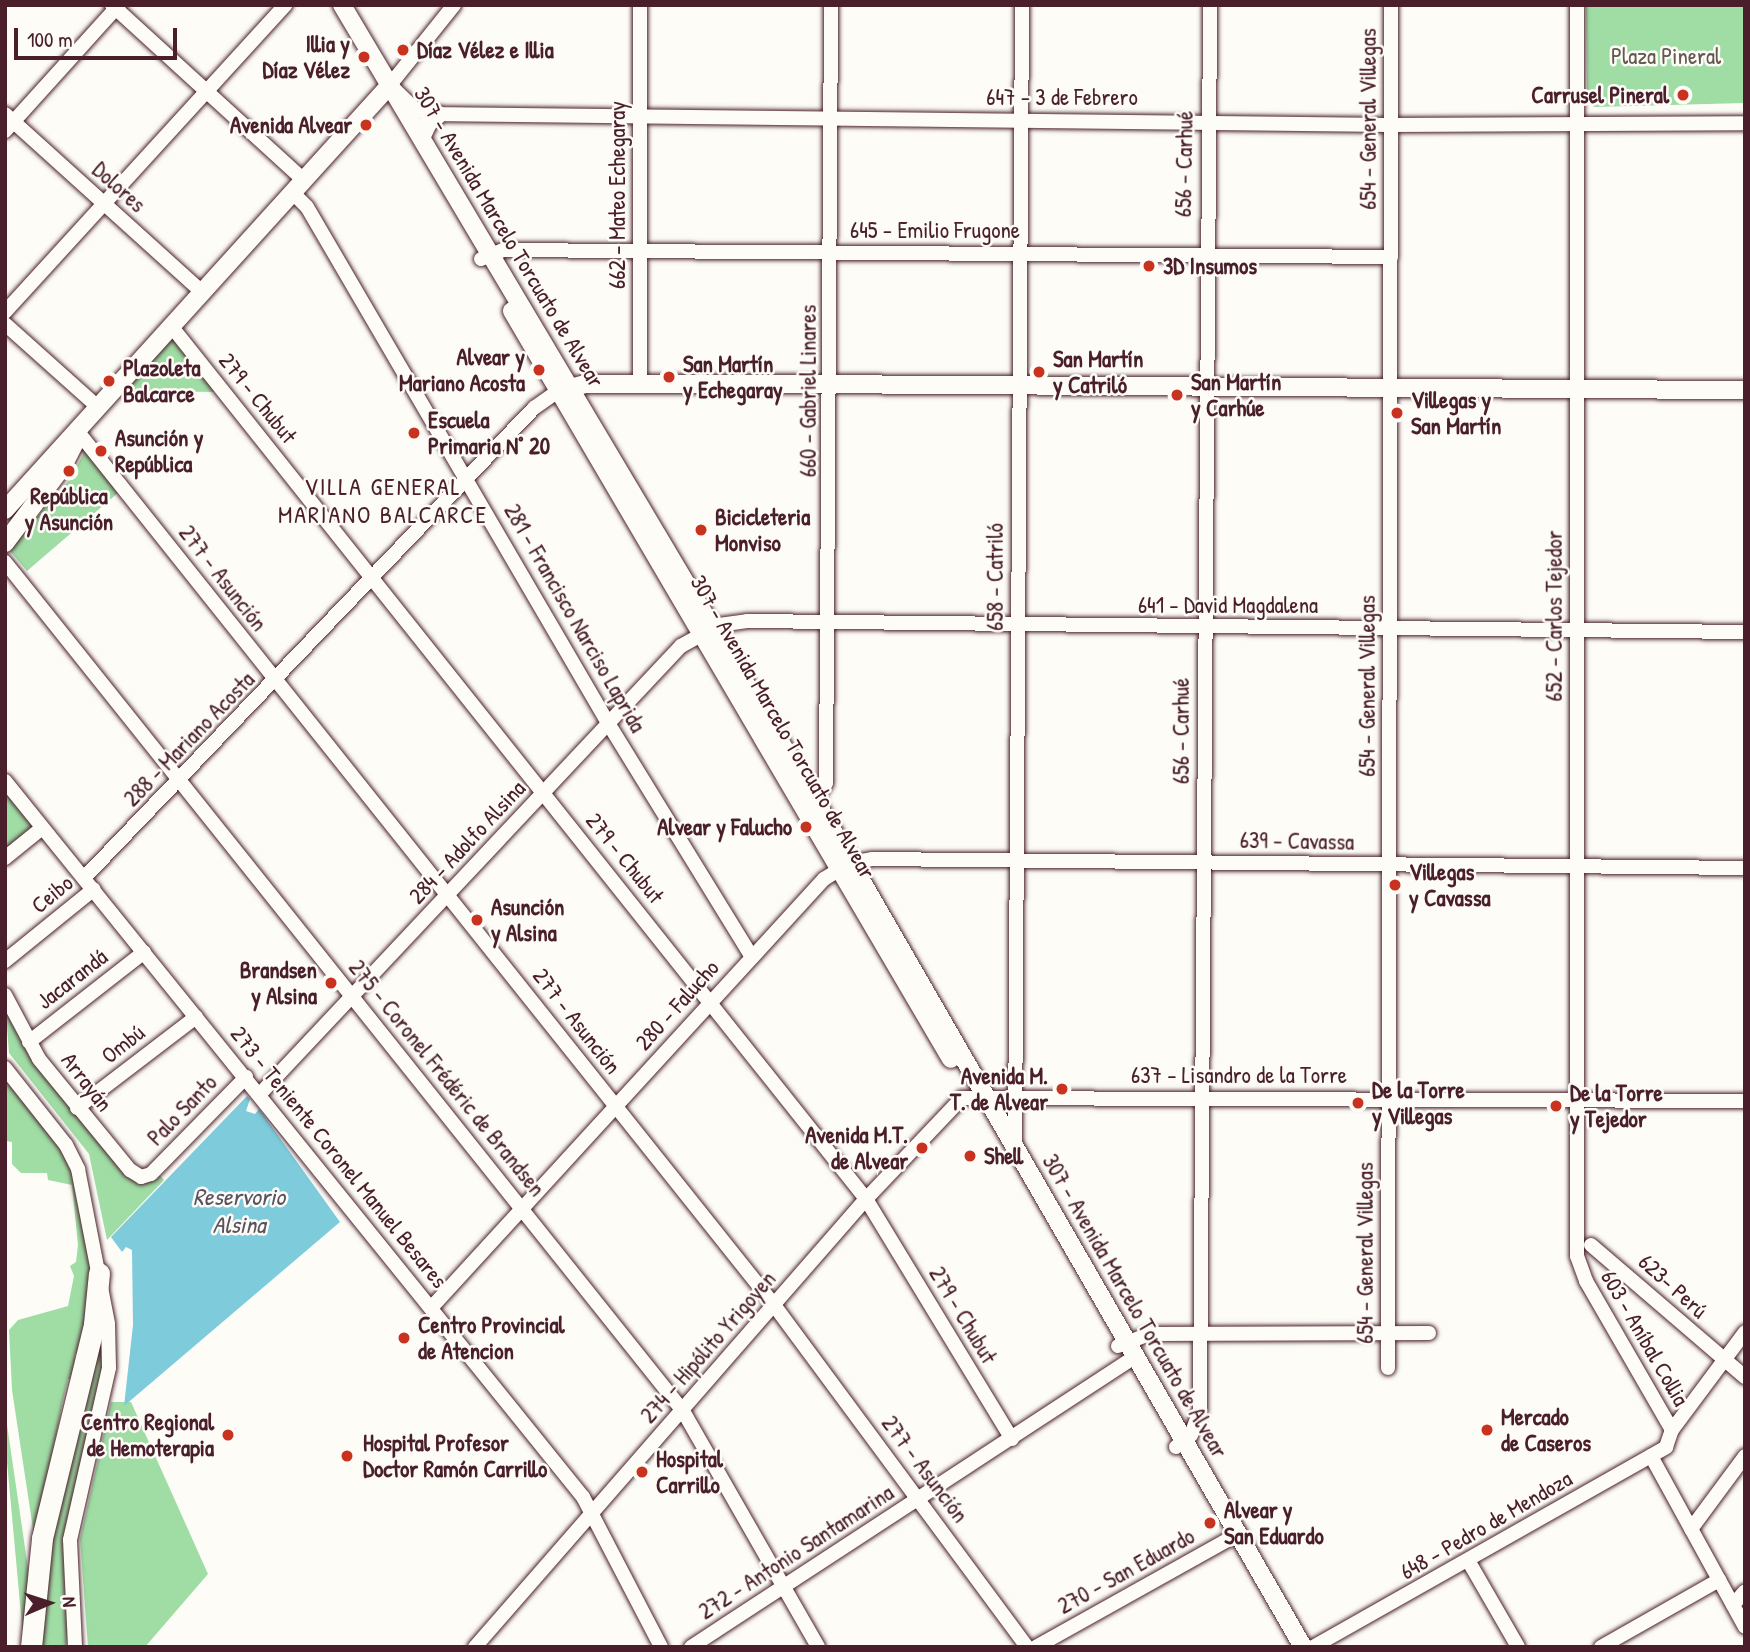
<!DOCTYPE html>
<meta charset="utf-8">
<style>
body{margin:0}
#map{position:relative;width:1750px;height:1652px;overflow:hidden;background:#fdfcf7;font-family:"Patrick Hand",sans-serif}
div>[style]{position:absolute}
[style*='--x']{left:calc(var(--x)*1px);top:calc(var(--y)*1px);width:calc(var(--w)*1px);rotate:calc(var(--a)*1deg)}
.green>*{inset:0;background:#9fdda5}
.water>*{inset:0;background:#7dcbdb}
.roads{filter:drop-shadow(0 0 2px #4a1f2b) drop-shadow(0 0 2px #4a1f2b)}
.minor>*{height:14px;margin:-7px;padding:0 7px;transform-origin:7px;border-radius:7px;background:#fdfcf7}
.major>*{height:18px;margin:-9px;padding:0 9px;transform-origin:9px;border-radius:9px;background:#fdfcf7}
.highway>*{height:21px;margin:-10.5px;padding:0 10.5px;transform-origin:10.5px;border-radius:10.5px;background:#fdfcf7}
.dots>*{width:19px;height:19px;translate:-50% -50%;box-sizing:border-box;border:4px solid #fdfcf7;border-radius:50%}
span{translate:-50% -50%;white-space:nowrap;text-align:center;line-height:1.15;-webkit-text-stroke:5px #fdfcf7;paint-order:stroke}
.poi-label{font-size:23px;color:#4a1f2b;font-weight:700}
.right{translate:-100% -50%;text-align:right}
.left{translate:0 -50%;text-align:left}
.park-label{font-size:23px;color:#645850}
.street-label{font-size:23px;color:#4a1f2b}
.neighbourhood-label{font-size:24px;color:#4a1f2b;letter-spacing:2px}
.water-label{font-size:24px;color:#595360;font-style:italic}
.frame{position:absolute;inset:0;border:7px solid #4a1f2b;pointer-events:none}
.north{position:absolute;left:14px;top:1568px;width:70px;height:70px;-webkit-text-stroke:5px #fdfcf7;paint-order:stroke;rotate:87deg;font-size:19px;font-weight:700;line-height:28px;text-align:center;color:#4a1f2b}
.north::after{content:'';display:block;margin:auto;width:24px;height:32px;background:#4a1f2b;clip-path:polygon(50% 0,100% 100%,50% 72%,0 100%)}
.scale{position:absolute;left:14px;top:28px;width:163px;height:32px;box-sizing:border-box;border:4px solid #4a1f2b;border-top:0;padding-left:9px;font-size:21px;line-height:24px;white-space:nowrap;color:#4a1f2b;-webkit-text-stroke:5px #fdfcf7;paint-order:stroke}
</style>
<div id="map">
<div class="green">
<div style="clip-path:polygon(1586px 5px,1745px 5px,1745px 103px,1594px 107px,1587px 101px)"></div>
<div style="clip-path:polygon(173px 335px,218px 392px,125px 391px)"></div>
<div style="clip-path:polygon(85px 451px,119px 492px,27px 571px,9px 550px,70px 479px)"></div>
<div style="clip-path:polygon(5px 781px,42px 828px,5px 857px)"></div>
<div style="clip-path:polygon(5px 1001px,128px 1172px,158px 1173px,164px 1180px,107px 1240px,89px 1154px,9px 1053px)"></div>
<div style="clip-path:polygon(5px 1076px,59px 1145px,76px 1183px,93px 1269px,83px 1349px,75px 1354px,74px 1380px,68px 1379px,63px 1400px,35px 1542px,12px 1390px,9px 1330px,18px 1320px,68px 1306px,74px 1276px,70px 1266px,76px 1262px,78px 1245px,72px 1185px,48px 1180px,47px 1173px,21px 1173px,12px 1164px,12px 1142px,5px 1141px)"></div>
<div style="clip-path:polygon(101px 1317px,105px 1360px,78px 1478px,66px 1647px,36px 1647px,46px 1537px)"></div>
<div style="clip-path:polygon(111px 1402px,131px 1402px,208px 1574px,145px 1647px,88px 1647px,80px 1539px)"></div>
<div style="clip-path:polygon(5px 1411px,29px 1575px,24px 1647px,5px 1440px)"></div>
</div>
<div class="water">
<div style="clip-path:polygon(247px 1096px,250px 1099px,246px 1111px,255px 1114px,259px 1109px,340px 1222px,124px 1406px,133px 1325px,132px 1250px,126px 1247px,122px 1252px,111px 1237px)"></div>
</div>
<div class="roads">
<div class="minor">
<div style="--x:112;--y:5;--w:261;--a:42.4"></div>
<div style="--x:454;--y:5;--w:102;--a:128.7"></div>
<div style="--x:390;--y:85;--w:35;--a:44"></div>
<div style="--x:415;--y:109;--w:15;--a:20"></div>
<div style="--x:429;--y:114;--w:960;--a:0.66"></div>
<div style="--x:1389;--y:125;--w:356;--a:-0.3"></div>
<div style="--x:1577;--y:5;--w:1251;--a:90"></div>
<div style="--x:1577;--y:1256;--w:27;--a:70"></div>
<div style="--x:1586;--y:1281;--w:172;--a:60"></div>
<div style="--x:5;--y:114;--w:267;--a:42.1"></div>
<div style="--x:5;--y:131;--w:170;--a:-47.9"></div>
<div style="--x:294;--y:194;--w:18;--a:45"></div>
<div style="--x:307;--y:207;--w:597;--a:59.74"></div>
<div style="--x:608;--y:723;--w:275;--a:58.4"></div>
<div style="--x:481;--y:259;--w:24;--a:-22"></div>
<div style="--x:503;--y:250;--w:888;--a:0.45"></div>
<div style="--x:5;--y:312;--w:416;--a:-47.6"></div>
<div style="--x:5;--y:324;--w:126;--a:41.8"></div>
<div style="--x:172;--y:327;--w:1114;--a:51.48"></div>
<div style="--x:866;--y:1199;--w:281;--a:58.7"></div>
<div style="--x:640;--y:385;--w:380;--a:-90"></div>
<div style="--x:79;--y:433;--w:1115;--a:51.44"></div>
<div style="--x:774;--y:1305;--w:425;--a:53.5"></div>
<div style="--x:5;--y:562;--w:1087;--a:51.39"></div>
<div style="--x:683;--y:1411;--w:272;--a:60.2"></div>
<div style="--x:5;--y:781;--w:920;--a:51.09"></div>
<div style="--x:583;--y:1497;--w:169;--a:62.5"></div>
<div style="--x:811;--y:807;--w:28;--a:-58"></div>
<div style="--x:826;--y:783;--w:778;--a:-89.63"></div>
<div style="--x:5;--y:858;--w:48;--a:-39"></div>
<div style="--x:85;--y:877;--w:649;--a:-46.25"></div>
<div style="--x:534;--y:408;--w:29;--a:-35"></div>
<div style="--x:5;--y:961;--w:114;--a:-39"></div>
<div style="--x:5;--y:995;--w:72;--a:62"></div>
<div style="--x:39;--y:1059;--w:144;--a:50.7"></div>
<div style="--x:130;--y:1170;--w:13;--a:32"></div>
<div style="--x:141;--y:1177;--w:10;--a:-17"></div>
<div style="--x:151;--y:1174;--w:136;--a:-45.6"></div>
<div style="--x:29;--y:1042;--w:146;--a:-38"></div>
<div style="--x:5;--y:1068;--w:98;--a:51.6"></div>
<div style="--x:66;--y:1145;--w:27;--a:63"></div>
<div style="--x:78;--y:1169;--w:158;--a:79"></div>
<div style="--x:108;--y:1324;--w:44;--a:88.7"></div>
<div style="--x:109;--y:1368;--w:176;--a:102.8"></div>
<div style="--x:70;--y:1540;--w:107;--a:87.3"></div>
<div style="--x:260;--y:1094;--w:615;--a:-46.78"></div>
<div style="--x:681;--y:646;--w:43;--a:-28.9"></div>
<div style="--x:719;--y:625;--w:28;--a:-8"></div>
<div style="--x:747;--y:621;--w:998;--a:0.63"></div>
<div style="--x:77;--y:1108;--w:150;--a:-37.4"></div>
<div style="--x:1015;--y:1147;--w:1142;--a:-89.65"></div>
<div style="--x:1591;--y:1245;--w:203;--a:40.6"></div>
<div style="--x:431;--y:1308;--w:582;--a:-47.51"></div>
<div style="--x:824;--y:879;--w:31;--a:-32"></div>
<div style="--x:850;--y:863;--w:22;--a:-10"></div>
<div style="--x:872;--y:859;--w:873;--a:0.59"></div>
<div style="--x:1118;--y:1346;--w:33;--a:-21"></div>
<div style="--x:1149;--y:1334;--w:280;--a:-0.2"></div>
<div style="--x:1388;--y:1368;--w:1363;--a:-89.87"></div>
<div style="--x:1176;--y:1447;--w:19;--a:-39"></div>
<div style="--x:1191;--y:1435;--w:27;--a:-70"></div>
<div style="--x:1200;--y:1410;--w:1405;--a:-89.59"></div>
<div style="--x:1651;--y:1456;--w:195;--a:61.2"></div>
<div style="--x:1691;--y:1529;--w:91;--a:-53.5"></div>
<div style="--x:1469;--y:1562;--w:98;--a:60"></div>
<div style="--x:1733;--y:1605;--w:18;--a:-49"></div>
<div style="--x:475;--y:1647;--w:595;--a:-48.89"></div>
<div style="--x:866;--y:1199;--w:139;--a:-46.5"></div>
<div style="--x:962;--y:1098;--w:783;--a:0.22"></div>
<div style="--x:691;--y:1647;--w:532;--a:-33.18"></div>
<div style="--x:1036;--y:1647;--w:231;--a:-29.2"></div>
<div style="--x:1313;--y:1647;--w:406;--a:-29.5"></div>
<div style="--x:1666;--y:1447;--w:18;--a:-71"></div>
<div style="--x:1672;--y:1430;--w:122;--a:-53.3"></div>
<div style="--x:1601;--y:1647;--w:136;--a:-29.6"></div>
</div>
<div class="major">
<div style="--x:342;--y:5;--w:927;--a:59.26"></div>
<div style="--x:816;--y:802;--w:975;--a:60.04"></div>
<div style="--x:422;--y:136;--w:14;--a:-65"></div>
<div style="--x:428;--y:123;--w:13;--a:-39"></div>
<div style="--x:512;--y:311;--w:867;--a:59.59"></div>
<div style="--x:563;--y:390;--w:24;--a:-15"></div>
<div style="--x:586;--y:384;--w:218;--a:0"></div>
<div style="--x:804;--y:384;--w:941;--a:0.37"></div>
<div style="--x:5;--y:510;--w:573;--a:-47.83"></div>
<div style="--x:5;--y:543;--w:96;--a:-53"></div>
<div style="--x:63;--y:466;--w:29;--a:-63"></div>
</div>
<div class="highway">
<div style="--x:31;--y:1647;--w:110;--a:-84.2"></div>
<div style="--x:42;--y:1538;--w:220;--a:-76.3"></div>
<div style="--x:94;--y:1324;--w:51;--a:-84.4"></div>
</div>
</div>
<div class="dots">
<div style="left:403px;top:50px;background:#c8321e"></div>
<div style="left:364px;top:57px;background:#c8321e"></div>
<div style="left:1683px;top:95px;background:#c8321e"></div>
<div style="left:366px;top:125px;background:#c8321e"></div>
<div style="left:1149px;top:266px;background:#c8321e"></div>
<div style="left:539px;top:370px;background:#c8321e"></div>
<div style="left:1039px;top:372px;background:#c8321e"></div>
<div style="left:669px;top:377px;background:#c8321e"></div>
<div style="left:109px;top:381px;background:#c8321e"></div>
<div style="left:1177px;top:395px;background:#c8321e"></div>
<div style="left:1397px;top:413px;background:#c8321e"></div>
<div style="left:414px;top:433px;background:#c8321e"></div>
<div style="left:101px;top:451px;background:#c8321e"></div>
<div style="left:69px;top:471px;background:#c8321e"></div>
<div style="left:701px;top:530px;background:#c8321e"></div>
<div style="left:806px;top:827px;background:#c8321e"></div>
<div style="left:1395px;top:885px;background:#c8321e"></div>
<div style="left:477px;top:920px;background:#c8321e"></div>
<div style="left:331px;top:983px;background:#c8321e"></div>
<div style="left:1062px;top:1089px;background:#c8321e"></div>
<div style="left:1358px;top:1103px;background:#c8321e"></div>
<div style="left:1556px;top:1106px;background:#c8321e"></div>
<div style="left:922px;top:1148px;background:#c8321e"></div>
<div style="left:970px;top:1156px;background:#c8321e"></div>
<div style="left:404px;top:1338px;background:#c8321e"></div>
<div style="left:1487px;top:1430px;background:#c8321e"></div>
<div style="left:228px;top:1435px;background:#c8321e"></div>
<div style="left:347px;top:1456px;background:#c8321e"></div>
<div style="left:642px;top:1472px;background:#c8321e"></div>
<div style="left:1210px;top:1523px;background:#c8321e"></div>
</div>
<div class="poi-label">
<span class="right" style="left:350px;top:57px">Illia y<br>Díaz Vélez</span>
<span class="left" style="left:417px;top:50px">Díaz Vélez e Illia</span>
<span class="right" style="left:1669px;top:95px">Carrusel Pineral</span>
<span class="right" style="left:352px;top:125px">Avenida Alvear</span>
<span class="left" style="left:1163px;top:266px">3D Insumos</span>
<span class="right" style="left:525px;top:370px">Alvear y<br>Mariano Acosta</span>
<span class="left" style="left:1053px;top:372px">San Martín<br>y Catriló</span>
<span class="left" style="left:683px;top:377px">San Martín<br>y Echegaray</span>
<span class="left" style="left:123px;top:381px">Plazoleta<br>Balcarce</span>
<span class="left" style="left:1191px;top:395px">San Martín<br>y Carhúe</span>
<span class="left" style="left:1411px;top:413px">Villegas y<br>San Martín</span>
<span class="left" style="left:428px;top:433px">Escuela<br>Primaria N° 20</span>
<span class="left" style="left:115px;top:451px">Asunción y<br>República</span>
<span style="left:69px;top:509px">República<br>y Asunción</span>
<span class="left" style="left:715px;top:530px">Bicicleteria<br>Monviso</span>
<span class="right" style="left:792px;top:827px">Alvear y Falucho</span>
<span class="left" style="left:1409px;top:885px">Villegas<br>y Cavassa</span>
<span class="left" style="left:491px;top:920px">Asunción<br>y Alsina</span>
<span class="right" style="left:317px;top:983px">Brandsen<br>y Alsina</span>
<span class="right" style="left:1048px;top:1089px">Avenida M.<br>T. de Alvear</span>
<span class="left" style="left:1372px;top:1103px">De la Torre<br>y Villegas</span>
<span class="left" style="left:1570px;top:1106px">De la Torre<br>y Tejedor</span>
<span class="right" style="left:908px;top:1148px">Avenida M.T.<br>de Alvear</span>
<span class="left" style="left:984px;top:1156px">Shell</span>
<span class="left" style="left:418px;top:1338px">Centro Provincial<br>de Atencion</span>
<span class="left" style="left:1501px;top:1430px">Mercado<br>de Caseros</span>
<span class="right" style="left:214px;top:1435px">Centro Regional<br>de Hemoterapia</span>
<span class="left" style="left:363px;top:1456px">Hospital Profesor<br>Doctor Ramón Carrillo</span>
<span class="left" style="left:656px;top:1472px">Hospital<br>Carrillo</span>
<span class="left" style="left:1224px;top:1523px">Alvear y<br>San Eduardo</span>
</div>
<div class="park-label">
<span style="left:1666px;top:56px">Plaza Pineral</span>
</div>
<div class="street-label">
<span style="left:1062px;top:97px">647 - 3 de Febrero</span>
<span style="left:1368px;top:119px;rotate:-90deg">654 - General Villegas</span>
<span style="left:1184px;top:164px;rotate:-89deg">656 - Carhué</span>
<span style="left:119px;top:187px;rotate:42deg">Dolores</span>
<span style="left:617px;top:195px;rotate:-90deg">662 - Mateo Echegaray</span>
<span style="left:935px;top:230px">645 - Emilio Frugone</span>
<span style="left:509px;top:237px;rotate:59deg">307 - Avenida Marcelo Torcuato de Alvear</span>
<span style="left:808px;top:391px;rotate:-90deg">660 - Gabriel Linares</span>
<span style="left:258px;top:398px;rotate:51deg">279 - Chubut</span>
<span style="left:995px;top:577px;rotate:-90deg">658 - Catriló</span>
<span style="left:223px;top:578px;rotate:52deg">277 - Asunción</span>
<span style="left:1228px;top:605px">641 - David Magdalena</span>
<span style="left:1554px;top:616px;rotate:-90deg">652 - Carlos Tejedor</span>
<span style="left:575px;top:618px;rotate:60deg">281 - Francisco Narciso Laprida</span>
<span style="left:1367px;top:686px;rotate:-90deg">654 - General Villegas</span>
<span style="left:783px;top:727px;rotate:60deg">307 - Avenida Marcelo Torcuato de Alvear</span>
<span style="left:1181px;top:731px;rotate:-90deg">656 - Carhué</span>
<span style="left:189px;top:739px;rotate:-46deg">288 - Mariano Acosta</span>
<span style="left:1297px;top:841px;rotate:1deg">639 - Cavassa</span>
<span style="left:467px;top:842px;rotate:-47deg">284 - Adolfo Alsina</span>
<span style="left:625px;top:858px;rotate:51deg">279 - Chubut</span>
<span style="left:52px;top:894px;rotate:-39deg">Ceibo</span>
<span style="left:72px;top:979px;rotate:-38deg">Jacarandá</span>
<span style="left:677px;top:1005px;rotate:-48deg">280 - Falucho</span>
<span style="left:577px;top:1021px;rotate:52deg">277 - Asunción</span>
<span style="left:123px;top:1044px;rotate:-38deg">Ombú</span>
<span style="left:1239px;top:1075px">637 - Lisandro de la Torre</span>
<span style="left:447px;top:1078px;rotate:51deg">275 - Coronel Frédéric de Brandsen</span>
<span style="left:87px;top:1082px;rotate:52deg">Arrayán</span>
<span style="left:182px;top:1110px;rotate:-46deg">Palo Santo</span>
<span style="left:339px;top:1157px;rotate:51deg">273 - Teniente Coronel Manuel Besares</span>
<span style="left:1365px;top:1253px;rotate:-90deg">654 - General Villegas</span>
<span style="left:1673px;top:1286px;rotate:42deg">623- Perú</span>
<span style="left:1135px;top:1306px;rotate:60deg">307 - Avenida Marcelo Torcuato de Alvear</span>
<span style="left:963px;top:1315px;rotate:59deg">279 - Chubut</span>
<span style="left:1645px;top:1338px;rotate:60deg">603 - Aníbal Collia</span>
<span style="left:708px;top:1347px;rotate:-49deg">274 - Hipólito Yrigoyen</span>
<span style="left:925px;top:1469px;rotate:53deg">277 - Asunción</span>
<span style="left:1486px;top:1525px;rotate:-30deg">648 - Pedro de Mendoza</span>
<span style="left:796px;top:1552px;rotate:-33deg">272 - Antonio Santamarina</span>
<span style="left:1126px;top:1571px;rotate:-29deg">270 - San Eduardo</span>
</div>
<div class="neighbourhood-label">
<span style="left:383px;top:501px">VILLA GENERAL<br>MARIANO BALCARCE</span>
</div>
<div class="water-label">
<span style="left:239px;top:1211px">Reservorio<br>Alsina</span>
</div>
<div class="frame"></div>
<div class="north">N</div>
<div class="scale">100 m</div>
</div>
